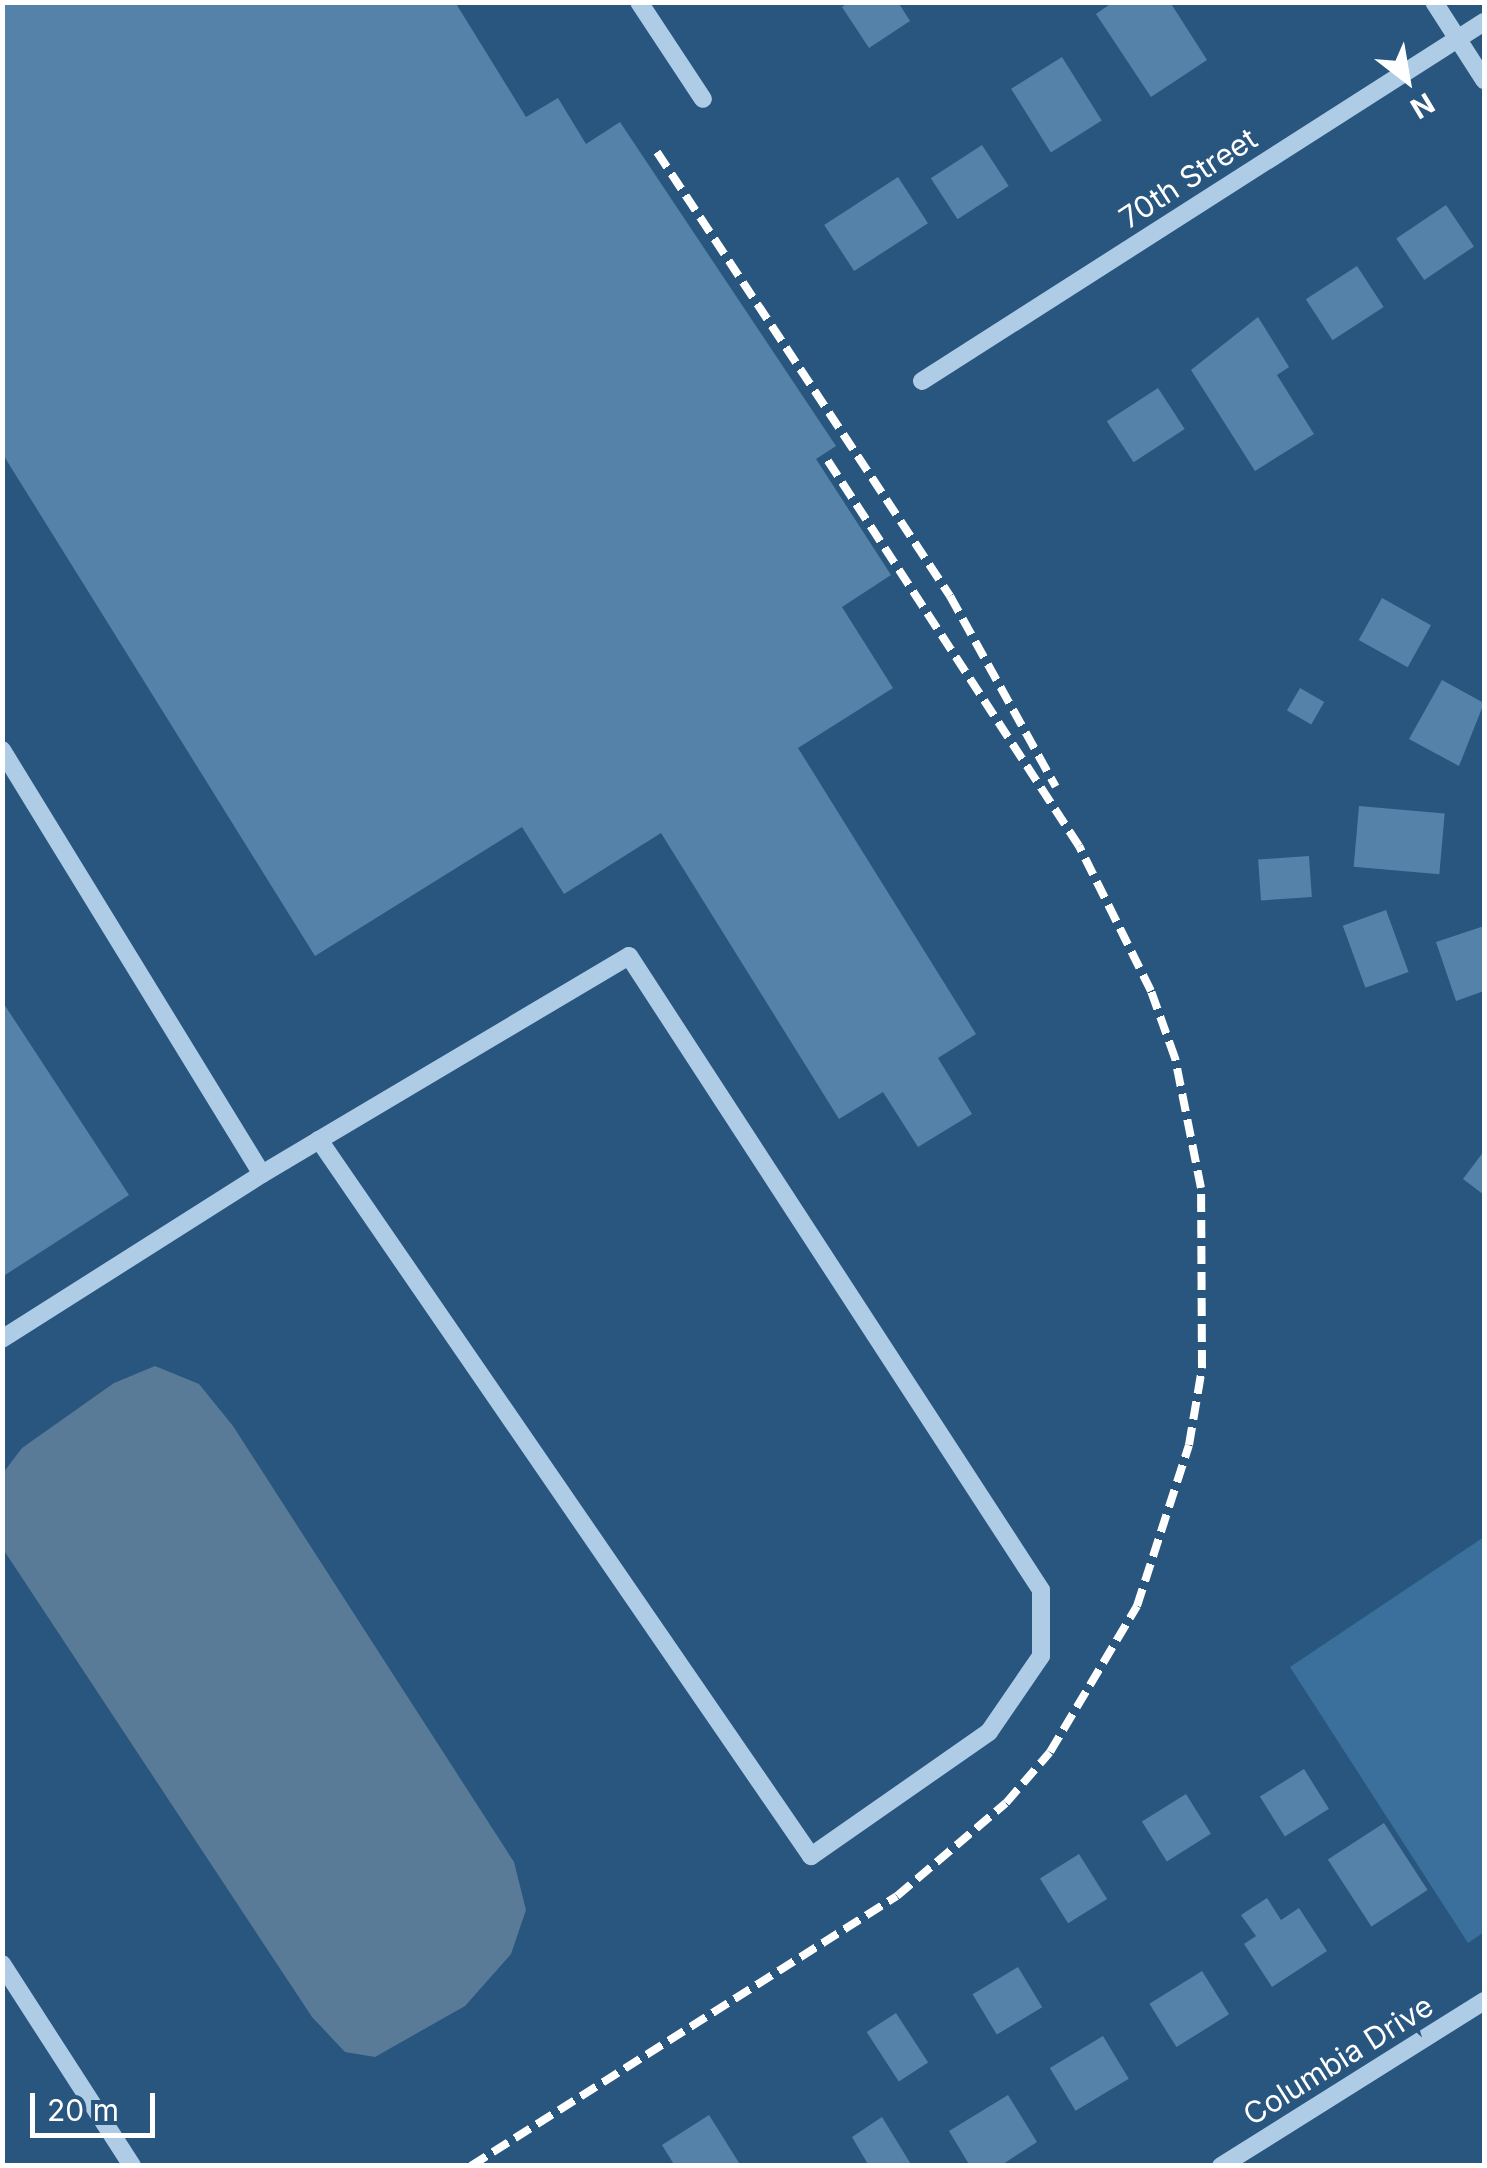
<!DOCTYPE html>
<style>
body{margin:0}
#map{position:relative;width:1487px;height:2168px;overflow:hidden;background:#28567e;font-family:Inter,sans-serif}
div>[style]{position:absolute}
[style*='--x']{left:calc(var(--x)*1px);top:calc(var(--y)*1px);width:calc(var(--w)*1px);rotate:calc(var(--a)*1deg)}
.green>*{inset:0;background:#3c709c}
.water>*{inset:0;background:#5a7b97}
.building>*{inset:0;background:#5582a9;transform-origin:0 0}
.minor>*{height:18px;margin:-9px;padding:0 9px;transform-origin:9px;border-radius:9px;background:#aecce5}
.rail>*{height:8px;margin-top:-4px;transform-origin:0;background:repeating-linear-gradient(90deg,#fff 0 18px,transparent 0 26px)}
span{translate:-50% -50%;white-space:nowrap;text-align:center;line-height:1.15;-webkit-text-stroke:9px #28567e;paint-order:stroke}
.street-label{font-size:30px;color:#fff}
.frame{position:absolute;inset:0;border:5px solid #fff;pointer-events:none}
.north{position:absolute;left:1357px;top:30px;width:100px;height:100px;-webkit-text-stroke:8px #28567e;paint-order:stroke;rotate:149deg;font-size:28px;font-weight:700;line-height:40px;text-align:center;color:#fff}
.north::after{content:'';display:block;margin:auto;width:35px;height:45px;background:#fff;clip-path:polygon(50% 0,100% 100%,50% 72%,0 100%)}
.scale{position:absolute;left:30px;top:2093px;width:125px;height:45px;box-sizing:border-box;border:5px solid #fff;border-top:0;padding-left:12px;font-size:30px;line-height:35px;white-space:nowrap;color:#fff;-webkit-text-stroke:8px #28567e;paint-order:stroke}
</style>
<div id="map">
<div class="green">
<div style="clip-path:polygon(1484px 1537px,1484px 1932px,1468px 1943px,1290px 1667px)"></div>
</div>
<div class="water">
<div style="clip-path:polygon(155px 1366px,199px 1384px,233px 1426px,514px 1862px,526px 1910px,511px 1954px,465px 2006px,375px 2057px,345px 2052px,312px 2017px,3px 1549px,3px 1473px,22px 1448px,114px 1383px)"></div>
</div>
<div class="building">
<div style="clip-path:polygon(2px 2px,455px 2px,526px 117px,558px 98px,586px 144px,620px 122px,836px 446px,816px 459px,891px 575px,842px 607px,893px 688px,798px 748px,976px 1034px,938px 1058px,972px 1114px,918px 1147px,883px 1092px,839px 1119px,661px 833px,564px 894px,522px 827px,315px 956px,2px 453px)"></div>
<div style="clip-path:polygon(849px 2px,898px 2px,910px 21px,869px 48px,842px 7px)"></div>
<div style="clip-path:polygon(1113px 2px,1170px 2px,1207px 60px,1151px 97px,1096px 14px)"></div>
<div style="left:1062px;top:57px;width:75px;height:60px;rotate:58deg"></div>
<div style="left:982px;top:145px;width:49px;height:61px;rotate:57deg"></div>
<div style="left:898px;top:177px;width:55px;height:88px;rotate:57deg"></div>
<div style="left:1446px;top:205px;width:50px;height:60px;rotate:56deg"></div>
<div style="left:1357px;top:266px;width:49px;height:61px;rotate:57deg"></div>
<div style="clip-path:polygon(1258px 317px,1289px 367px,1277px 375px,1314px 434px,1255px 471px,1191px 370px)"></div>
<div style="left:1158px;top:388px;width:49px;height:61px;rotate:57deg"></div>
<div style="left:1382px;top:598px;width:56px;height:48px;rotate:29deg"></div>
<div style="clip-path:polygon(1442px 680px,1484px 703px,1459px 766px,1409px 739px)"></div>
<div style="left:1300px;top:688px;width:28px;height:26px;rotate:30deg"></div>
<div style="left:1359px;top:806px;width:86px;height:61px;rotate:5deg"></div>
<div style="left:1309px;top:856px;width:41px;height:51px;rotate:86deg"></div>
<div style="left:1386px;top:910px;width:66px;height:46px;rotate:70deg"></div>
<div style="clip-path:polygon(1484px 926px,1484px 991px,1456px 1001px,1436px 942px)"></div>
<div style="clip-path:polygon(2px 1001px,129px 1195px,2px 1277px)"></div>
<div style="clip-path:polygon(1484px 1151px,1484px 1195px,1463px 1179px)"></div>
<div style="left:1304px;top:1769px;width:47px;height:52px;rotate:58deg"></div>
<div style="left:1186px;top:1794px;width:47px;height:52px;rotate:58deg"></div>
<div style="left:1384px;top:1823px;width:80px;height:67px;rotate:57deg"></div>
<div style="left:1079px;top:1854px;width:53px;height:46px;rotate:58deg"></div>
<div style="clip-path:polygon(1267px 1898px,1281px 1920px,1299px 1908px,1327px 1951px,1272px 1987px,1244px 1944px,1256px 1936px,1241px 1915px)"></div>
<div style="left:1018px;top:1967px;width:47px;height:53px;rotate:59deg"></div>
<div style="left:1202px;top:1971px;width:51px;height:62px;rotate:58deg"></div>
<div style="left:896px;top:2013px;width:59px;height:35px;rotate:57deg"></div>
<div style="left:1103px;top:2036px;width:50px;height:62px;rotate:59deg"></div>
<div style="clip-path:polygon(1008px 2095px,1037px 2142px,1000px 2166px,970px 2166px,949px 2131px)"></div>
<div style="clip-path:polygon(709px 2115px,741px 2166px,675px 2166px,662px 2145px)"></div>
<div style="clip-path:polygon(882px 2117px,912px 2166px,869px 2166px,852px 2137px)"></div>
</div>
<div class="minor">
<div style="--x:639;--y:2;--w:116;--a:56.6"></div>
<div style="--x:1434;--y:2;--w:93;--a:57.3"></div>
<div style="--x:922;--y:381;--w:667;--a:-32.57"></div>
<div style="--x:2;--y:750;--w:497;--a:58.5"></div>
<div style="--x:2;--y:1339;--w:308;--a:-32.4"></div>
<div style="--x:262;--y:1174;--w:66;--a:-30.8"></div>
<div style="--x:319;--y:1140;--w:360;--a:-30.7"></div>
<div style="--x:629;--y:956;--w:756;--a:56.98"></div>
<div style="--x:1041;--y:1590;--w:66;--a:90"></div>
<div style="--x:1041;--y:1656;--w:92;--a:124.4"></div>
<div style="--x:989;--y:1732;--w:217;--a:145.1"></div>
<div style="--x:811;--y:1856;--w:869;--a:-124.49"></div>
<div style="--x:2;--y:1964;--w:240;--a:57.2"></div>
<div style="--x:1221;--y:2166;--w:310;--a:-32.1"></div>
</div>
<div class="rail">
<div style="--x:657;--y:152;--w:532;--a:56.58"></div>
<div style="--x:950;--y:596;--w:218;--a:61"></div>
<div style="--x:471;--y:2166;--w:504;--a:-32.37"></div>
<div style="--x:897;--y:1896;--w:143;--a:-40.5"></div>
<div style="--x:1006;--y:1803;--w:67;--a:-49.2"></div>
<div style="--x:1050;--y:1752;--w:170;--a:-59.2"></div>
<div style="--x:1137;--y:1606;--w:169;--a:-72.1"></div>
<div style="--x:1189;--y:1445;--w:78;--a:-80.4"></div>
<div style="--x:1202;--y:1368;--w:180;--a:-90.3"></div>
<div style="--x:1201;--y:1188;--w:133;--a:-101.3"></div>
<div style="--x:1175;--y:1058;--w:71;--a:-109.7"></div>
<div style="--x:1151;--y:991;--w:162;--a:-116.4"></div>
<div style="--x:1079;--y:846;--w:467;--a:-123.1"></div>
</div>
<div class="street-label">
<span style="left:1188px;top:178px;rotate:-33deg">70th Street</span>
<span style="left:1338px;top:2060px;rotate:-32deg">Columbia Drive</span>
</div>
<div class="frame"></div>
<div class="north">N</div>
<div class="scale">20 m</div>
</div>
